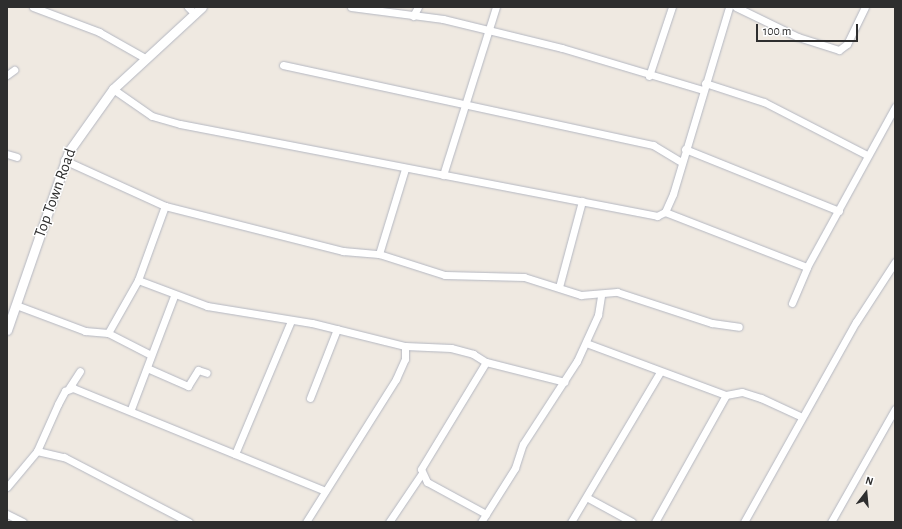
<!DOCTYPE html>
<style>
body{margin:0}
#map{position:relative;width:902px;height:529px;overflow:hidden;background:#efe9e1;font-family:"Alegreya Sans",sans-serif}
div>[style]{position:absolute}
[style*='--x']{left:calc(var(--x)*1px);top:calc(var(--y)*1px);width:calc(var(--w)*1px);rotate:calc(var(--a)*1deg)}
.roads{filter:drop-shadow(0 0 1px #b4b7c1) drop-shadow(0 0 1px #b4b7c1)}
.minor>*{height:7px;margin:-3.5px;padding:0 3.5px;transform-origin:3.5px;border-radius:3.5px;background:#fff}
.tertiary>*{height:9px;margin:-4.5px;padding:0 4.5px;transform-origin:4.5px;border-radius:4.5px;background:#fff}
span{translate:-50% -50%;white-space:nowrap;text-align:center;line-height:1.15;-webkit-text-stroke:3px #fff;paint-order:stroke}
.street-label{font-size:16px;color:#2e2e2e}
.frame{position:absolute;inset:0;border:8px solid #2e2e2e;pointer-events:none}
.north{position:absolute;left:846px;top:473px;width:40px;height:40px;-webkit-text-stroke:3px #fff;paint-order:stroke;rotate:16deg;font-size:11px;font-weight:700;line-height:16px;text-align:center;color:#2e2e2e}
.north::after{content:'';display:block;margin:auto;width:14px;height:18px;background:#2e2e2e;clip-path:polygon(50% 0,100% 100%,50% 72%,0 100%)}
.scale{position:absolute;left:756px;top:24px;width:102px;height:18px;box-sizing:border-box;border:2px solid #2e2e2e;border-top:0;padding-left:5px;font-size:12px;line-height:14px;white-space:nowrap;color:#2e2e2e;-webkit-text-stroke:3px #fff;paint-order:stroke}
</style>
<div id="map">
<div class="roads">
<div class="minor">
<div style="--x:33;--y:7;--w:71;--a:20.7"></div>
<div style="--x:99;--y:32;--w:53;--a:29.5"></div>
<div style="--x:188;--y:7;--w:10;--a:45"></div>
<div style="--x:351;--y:7;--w:93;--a:7.4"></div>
<div style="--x:443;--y:19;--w:122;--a:13.7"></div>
<div style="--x:562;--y:48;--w:147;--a:16.6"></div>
<div style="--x:736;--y:7;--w:69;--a:25.8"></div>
<div style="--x:798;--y:37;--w:43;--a:17.6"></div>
<div style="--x:839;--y:50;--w:10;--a:-37"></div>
<div style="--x:847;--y:44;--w:41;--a:-64.1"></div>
<div style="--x:413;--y:16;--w:10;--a:-61"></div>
<div style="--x:283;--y:65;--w:379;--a:12.2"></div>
<div style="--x:653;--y:145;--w:31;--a:31"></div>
<div style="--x:7;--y:75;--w:9;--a:-36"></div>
<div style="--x:649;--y:76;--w:73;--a:-71.6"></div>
<div style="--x:705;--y:83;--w:62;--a:17.9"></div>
<div style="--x:764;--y:102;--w:116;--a:27.2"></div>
<div style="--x:113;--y:89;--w:47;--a:34.7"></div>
<div style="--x:152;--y:116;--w:29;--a:16"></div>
<div style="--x:180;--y:124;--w:486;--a:10.9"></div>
<div style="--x:657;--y:216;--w:9;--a:-27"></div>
<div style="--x:665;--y:212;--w:20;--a:-66"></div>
<div style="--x:673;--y:194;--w:195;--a:-73.3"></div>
<div style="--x:685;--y:149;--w:166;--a:21.9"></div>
<div style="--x:7;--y:154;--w:10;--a:17"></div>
<div style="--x:64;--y:160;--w:111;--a:24.5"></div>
<div style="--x:165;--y:206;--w:184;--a:14.2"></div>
<div style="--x:343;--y:251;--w:36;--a:5"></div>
<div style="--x:379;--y:254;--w:69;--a:17.7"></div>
<div style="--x:445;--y:275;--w:79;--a:1.5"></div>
<div style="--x:524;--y:277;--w:60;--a:17.5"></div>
<div style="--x:581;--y:295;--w:36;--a:-5"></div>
<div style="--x:617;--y:292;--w:100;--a:18.1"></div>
<div style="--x:712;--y:323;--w:27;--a:8"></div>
<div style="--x:443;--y:175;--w:176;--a:-72.5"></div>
<div style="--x:665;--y:212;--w:152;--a:21.2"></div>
<div style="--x:379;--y:254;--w:89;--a:-73"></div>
<div style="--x:138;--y:280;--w:74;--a:20.6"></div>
<div style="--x:207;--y:306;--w:106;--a:9.2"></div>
<div style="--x:312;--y:323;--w:96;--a:13.9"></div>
<div style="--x:405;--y:346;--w:46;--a:2.5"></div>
<div style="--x:451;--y:348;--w:23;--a:15"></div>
<div style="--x:473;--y:354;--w:15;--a:32"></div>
<div style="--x:486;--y:362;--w:81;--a:14.2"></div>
<div style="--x:559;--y:287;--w:89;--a:-75"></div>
<div style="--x:792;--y:303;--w:39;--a:-67"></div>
<div style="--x:807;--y:267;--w:183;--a:-61.2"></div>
<div style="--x:16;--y:305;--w:74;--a:20.6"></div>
<div style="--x:85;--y:331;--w:23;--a:5"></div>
<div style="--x:108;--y:333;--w:61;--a:-60.5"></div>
<div style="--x:138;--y:280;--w:79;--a:-70"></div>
<div style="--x:108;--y:333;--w:48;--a:27.1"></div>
<div style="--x:586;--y:343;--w:149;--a:20.4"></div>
<div style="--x:726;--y:395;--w:16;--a:-11"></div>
<div style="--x:742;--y:392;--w:20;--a:18"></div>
<div style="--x:761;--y:398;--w:45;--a:24.9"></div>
<div style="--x:147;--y:368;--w:45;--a:23.7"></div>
<div style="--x:188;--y:386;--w:19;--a:-58"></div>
<div style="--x:198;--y:370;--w:9;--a:18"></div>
<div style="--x:69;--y:388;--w:20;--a:-57"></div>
<div style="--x:310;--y:398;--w:74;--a:-68.6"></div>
<div style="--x:131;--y:409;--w:121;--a:-69.2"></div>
<div style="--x:37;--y:451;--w:28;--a:13"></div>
<div style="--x:64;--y:457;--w:141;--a:27.5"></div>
<div style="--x:235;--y:454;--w:144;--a:-67.2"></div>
<div style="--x:7;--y:487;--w:47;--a:-50.2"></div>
<div style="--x:37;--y:451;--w:51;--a:-65.9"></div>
<div style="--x:58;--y:404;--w:15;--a:-62"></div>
<div style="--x:65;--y:391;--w:9;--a:-21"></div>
<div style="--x:73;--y:388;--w:272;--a:22.2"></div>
<div style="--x:588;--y:498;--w:50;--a:28.6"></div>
<div style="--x:7;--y:514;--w:18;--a:27"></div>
<div style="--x:486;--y:514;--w:67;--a:-151.5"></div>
<div style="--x:427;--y:482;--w:14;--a:-115"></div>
<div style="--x:421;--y:469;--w:125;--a:-58.7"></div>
<div style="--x:306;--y:522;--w:169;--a:-57.8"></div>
<div style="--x:396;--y:379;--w:22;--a:-66"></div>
<div style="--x:405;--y:359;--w:13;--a:-90"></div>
<div style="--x:389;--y:522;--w:59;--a:-56"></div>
<div style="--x:481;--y:522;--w:64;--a:-57.8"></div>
<div style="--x:515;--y:468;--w:25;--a:-72"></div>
<div style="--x:523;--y:444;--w:99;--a:-57"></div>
<div style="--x:577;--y:361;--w:51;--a:-65.5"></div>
<div style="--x:598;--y:315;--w:19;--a:-81"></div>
<div style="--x:571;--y:522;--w:174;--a:-59.3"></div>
<div style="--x:655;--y:522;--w:145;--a:-60.8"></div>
<div style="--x:744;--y:522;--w:229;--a:-60.8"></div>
<div style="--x:856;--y:322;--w:72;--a:-57"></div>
<div style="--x:831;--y:522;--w:130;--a:-60.5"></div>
</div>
<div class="tertiary">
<div style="--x:7;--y:330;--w:189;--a:-70.9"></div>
<div style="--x:69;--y:151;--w:76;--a:-54.6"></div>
<div style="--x:113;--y:89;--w:121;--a:-42.7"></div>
</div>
</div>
<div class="street-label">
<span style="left:55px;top:193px;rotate:-70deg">Top Town Road</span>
</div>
<div class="frame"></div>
<div class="north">N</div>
<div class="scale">100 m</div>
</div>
